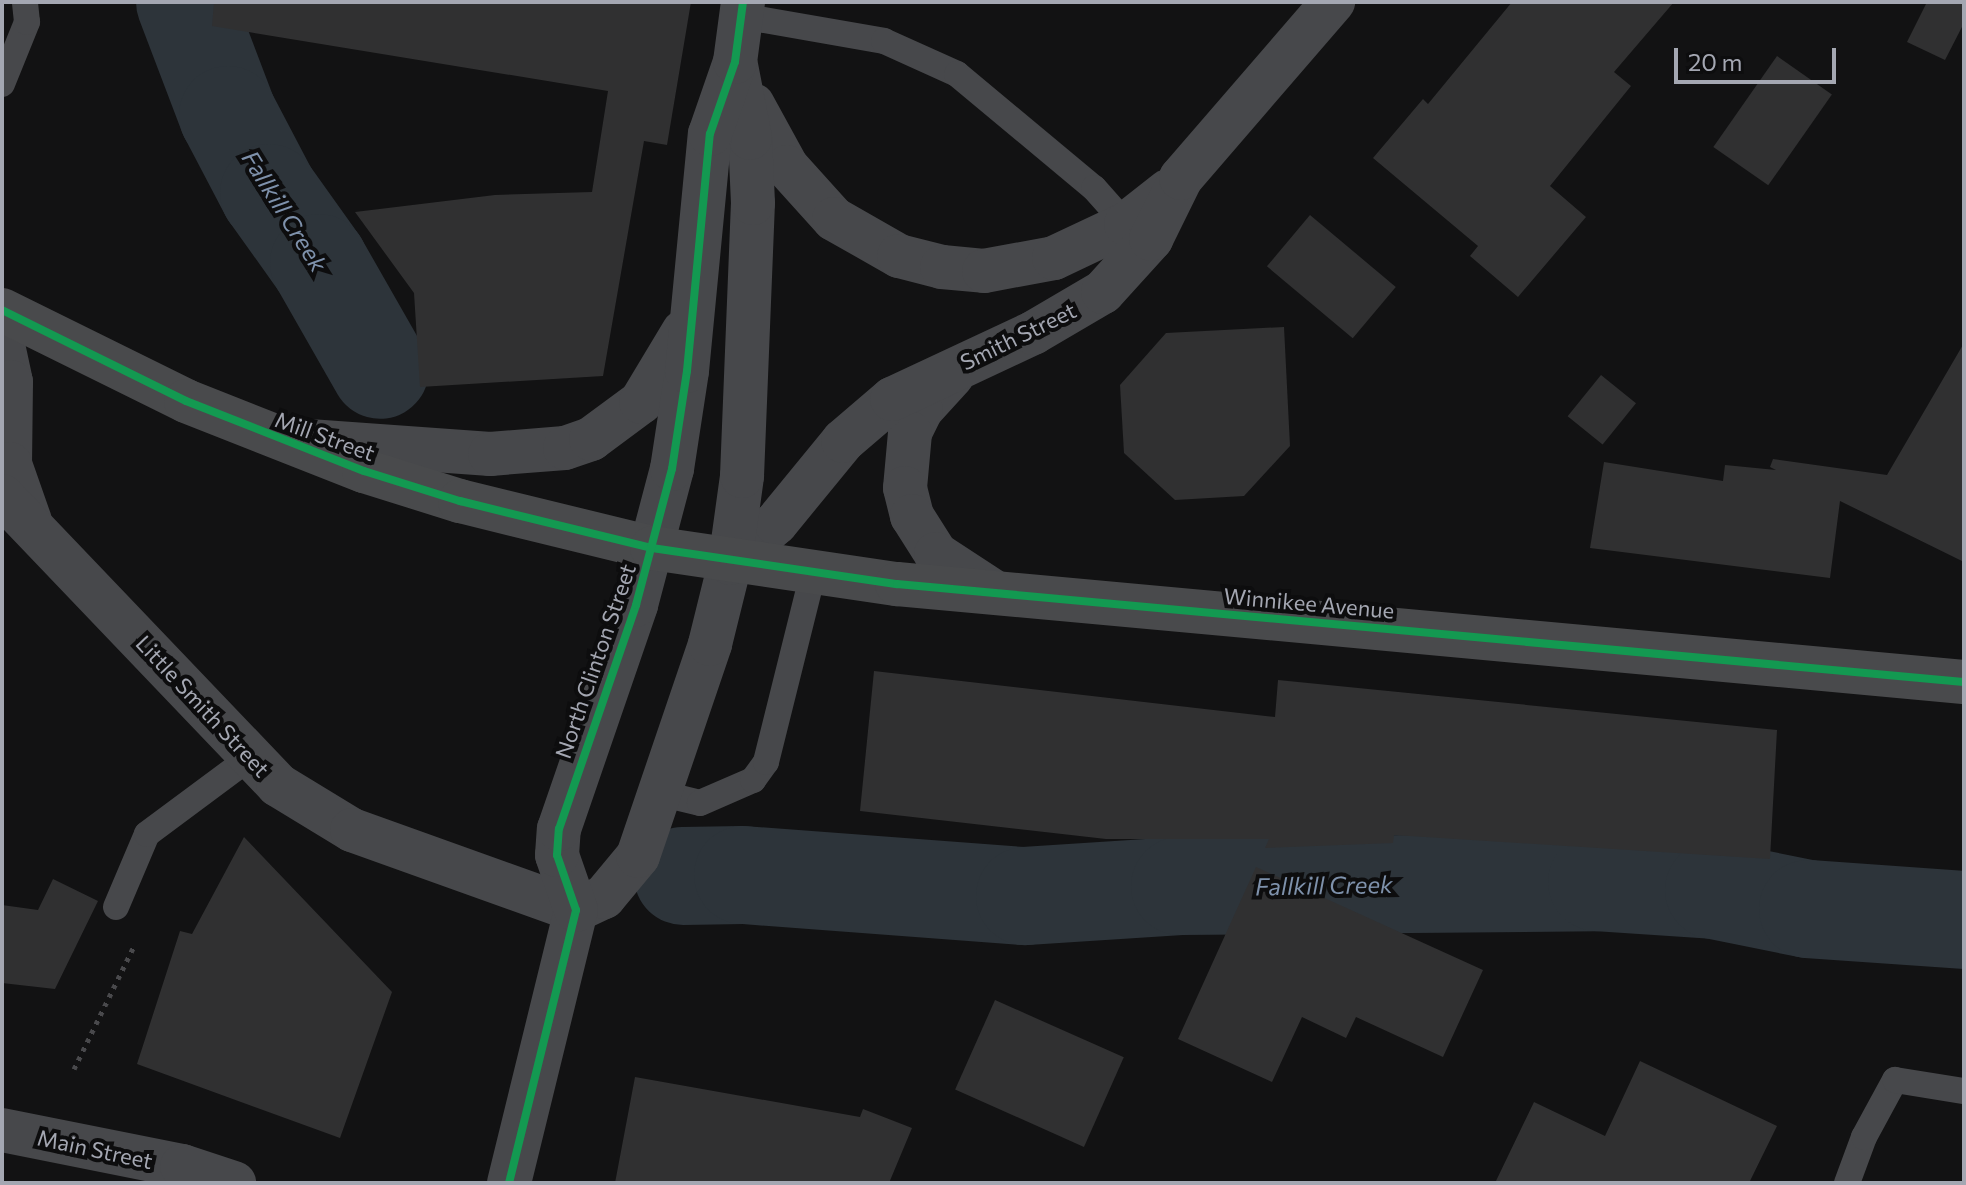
<!DOCTYPE html>
<style>
body{margin:0}
#map{position:relative;width:1966px;height:1185px;overflow:hidden;background:#121213;font-family:Commissioner,sans-serif}
div>[style]{position:absolute}
[style*='--x']{left:calc(var(--x)*1px);top:calc(var(--y)*1px);width:calc(var(--w)*1px);rotate:calc(var(--a)*1deg)}
.river>*{height:98px;margin:-49px;padding:0 49px;transform-origin:49px;border-radius:49px;background:#2d343a}
.building>*{inset:0;background:#303031;transform-origin:0 0}
.path>*{height:5px;margin-top:-2.5px;transform-origin:0;background:repeating-linear-gradient(90deg,#49494c 0 4px,transparent 0 10px)}
.service>*{height:26px;margin:-13px;padding:0 13px;transform-origin:13px;border-radius:13px;background:#47484b}
.minor>*{height:44px;margin:-22px;padding:0 22px;transform-origin:22px;border-radius:22px;background:#47484b}
.tertiary>*{height:44px;margin:-22px;padding:0 22px;transform-origin:22px;border-radius:22px;background:#47484b}
.trunk>*{height:44px;margin:-22px;padding:0 22px;transform-origin:22px;border-radius:22px;background:#494a4c}
.cycleway>*{height:8px;margin:-4px;padding:0 4px;transform-origin:4px;border-radius:4px;background:#139951}
span{translate:-50% -50%;white-space:nowrap;text-align:center;line-height:1.15;-webkit-text-stroke:8px #0d0d0e;paint-order:stroke}
.street-label{font-size:22px;color:#a4a7b2}
.water-label{font-size:24px;color:#7e91ab;font-style:italic}
.frame{position:absolute;inset:0;border:4px solid #a4a7b2;pointer-events:none}
.scale{position:absolute;left:1674px;top:48px;width:162px;height:36px;box-sizing:border-box;border:4px solid #a4a7b2;border-top:0;padding-left:10px;font-size:24px;line-height:28px;white-space:nowrap;color:#a4a7b2;-webkit-text-stroke:6px #0d0d0e;paint-order:stroke}
</style>
<div id="map">
<div class="river">
<div style="--x:185;--y:2;--w:121;--a:69.2"></div>
<div style="--x:228;--y:115;--w:88;--a:62.3"></div>
<div style="--x:269;--y:193;--w:86;--a:54.5"></div>
<div style="--x:319;--y:263;--w:123;--a:60.3"></div>
<div style="--x:683;--y:876;--w:60;--a:-1"></div>
<div style="--x:743;--y:875;--w:283;--a:4.3"></div>
<div style="--x:1025;--y:896;--w:155;--a:-3.7"></div>
<div style="--x:1180;--y:886;--w:417;--a:-0.5"></div>
<div style="--x:1597;--y:882;--w:117;--a:3.9"></div>
<div style="--x:1714;--y:890;--w:96;--a:11.4"></div>
<div style="--x:1808;--y:909;--w:156;--a:4"></div>
</div>
<div class="building">
<div style="clip-path:polygon(214px 2px,691px 2px,667px 145px,644px 141px,603px 376px,420px 387px,414px 293px,355px 212px,495px 195px,592px 192px,608px 91px,212px 26px)"></div>
<div style="clip-path:polygon(1512px 2px,1674px 2px,1614px 72px,1631px 86px,1550px 186px,1586px 217px,1518px 297px,1470px 256px,1478px 246px,1373px 158px,1423px 99px,1428px 104px)"></div>
<div style="clip-path:polygon(1927px 2px,1964px 2px,1964px 23px,1945px 60px,1907px 42px)"></div>
<div style="left:1777px;top:56px;width:67px;height:111px;rotate:35deg"></div>
<div style="left:1310px;top:215px;width:112px;height:67px;rotate:40deg"></div>
<div style="clip-path:polygon(1284px 327px,1290px 446px,1244px 496px,1175px 500px,1124px 453px,1120px 385px,1166px 333px)"></div>
<div style="clip-path:polygon(1964px 343px,1964px 562px,1840px 501px,1830px 578px,1590px 548px,1604px 462px,1723px 481px,1725px 465px,1776px 470px,1770px 467px,1773px 459px,1887px 475px)"></div>
<div style="left:1601px;top:375px;width:45px;height:53px;rotate:39deg"></div>
<div style="clip-path:polygon(874px 671px,1275px 717px,1278px 680px,1777px 730px,1770px 859px,1394px 835px,1393px 843px,1265px 848px,1269px 839px,1106px 839px,860px 811px)"></div>
<div style="clip-path:polygon(244px 837px,392px 992px,340px 1138px,137px 1064px,180px 931px,192px 934px)"></div>
<div style="clip-path:polygon(1256px 867px,1483px 970px,1443px 1057px,1356px 1017px,1346px 1038px,1302px 1017px,1272px 1082px,1178px 1039px)"></div>
<div style="clip-path:polygon(53px 879px,98px 901px,55px 989px,2px 983px,2px 905px,38px 910px)"></div>
<div style="left:995px;top:1000px;width:141px;height:98px;rotate:24deg"></div>
<div style="clip-path:polygon(1640px 1061px,1777px 1126px,1749px 1183px,1495px 1183px,1534px 1102px,1605px 1136px)"></div>
<div style="clip-path:polygon(635px 1077px,860px 1117px,863px 1109px,912px 1128px,889px 1183px,615px 1183px)"></div>
</div>
<div class="path">
<div style="--x:74;--y:1069;--w:139;--a:-64"></div>
</div>
<div class="service">
<div style="--x:741;--y:16;--w:145;--a:9.9"></div>
<div style="--x:884;--y:41;--w:80;--a:24.3"></div>
<div style="--x:957;--y:74;--w:178;--a:39.8"></div>
<div style="--x:1094;--y:188;--w:48;--a:48.4"></div>
<div style="--x:2;--y:84;--w:67;--a:-68"></div>
<div style="--x:27;--y:22;--w:20;--a:-96"></div>
<div style="--x:659;--y:793;--w:42;--a:13.7"></div>
<div style="--x:700;--y:803;--w:58;--a:-23.5"></div>
<div style="--x:753;--y:780;--w:22;--a:-54"></div>
<div style="--x:766;--y:762;--w:194;--a:-76"></div>
<div style="--x:116;--y:907;--w:79;--a:-67"></div>
<div style="--x:147;--y:834;--w:126;--a:-36.6"></div>
<div style="--x:1847;--y:1183;--w:49;--a:-69.7"></div>
<div style="--x:1864;--y:1137;--w:65;--a:-61.5"></div>
<div style="--x:1895;--y:1080;--w:70;--a:9.1"></div>
</div>
<div class="minor">
<div style="--x:2;--y:340;--w:43;--a:77.9"></div>
<div style="--x:11;--y:382;--w:82;--a:90.7"></div>
<div style="--x:10;--y:464;--w:60;--a:70.7"></div>
<div style="--x:2;--y:496;--w:400;--a:46.3"></div>
<div style="--x:278;--y:785;--w:87;--a:31.3"></div>
<div style="--x:352;--y:830;--w:238;--a:19.7"></div>
</div>
<div class="tertiary">
<div style="--x:753;--y:105;--w:71;--a:61.3"></div>
<div style="--x:787;--y:167;--w:70;--a:47.9"></div>
<div style="--x:834;--y:219;--w:75;--a:29.6"></div>
<div style="--x:899;--y:256;--w:44;--a:14.3"></div>
<div style="--x:942;--y:267;--w:42;--a:5.4"></div>
<div style="--x:984;--y:271;--w:71;--a:-10.5"></div>
<div style="--x:1054;--y:258;--w:80;--a:-25.3"></div>
<div style="--x:1126;--y:224;--w:53;--a:-38.2"></div>
<div style="--x:952;--y:376;--w:46;--a:132.4"></div>
<div style="--x:921;--y:410;--w:25;--a:116"></div>
<div style="--x:910;--y:433;--w:55;--a:95.2"></div>
<div style="--x:905;--y:488;--w:29;--a:76"></div>
<div style="--x:912;--y:516;--w:45;--a:57.7"></div>
<div style="--x:936;--y:554;--w:69;--a:33.2"></div>
<div style="--x:295;--y:440;--w:196;--a:4.1"></div>
<div style="--x:490;--y:454;--w:75;--a:-4.6"></div>
<div style="--x:565;--y:448;--w:28;--a:-19"></div>
<div style="--x:591;--y:439;--w:62;--a:-36.5"></div>
<div style="--x:641;--y:402;--w:82;--a:-59"></div>
<div style="--x:730;--y:563;--w:61;--a:-41"></div>
<div style="--x:776;--y:523;--w:106;--a:-50.7"></div>
<div style="--x:843;--y:441;--w:65;--a:-40.6"></div>
<div style="--x:892;--y:399;--w:156;--a:-25.1"></div>
<div style="--x:1033;--y:333;--w:81;--a:-30.4"></div>
<div style="--x:1103;--y:292;--w:72;--a:-47.8"></div>
<div style="--x:1151;--y:239;--w:68;--a:-63.8"></div>
<div style="--x:1181;--y:178;--w:233;--a:-49.2"></div>
<div style="--x:576;--y:910;--w:31;--a:-25"></div>
<div style="--x:604;--y:897;--w:53;--a:-50.3"></div>
<div style="--x:638;--y:856;--w:224;--a:-71.2"></div>
<div style="--x:710;--y:644;--w:83;--a:-76.1"></div>
<div style="--x:730;--y:563;--w:88;--a:-82.1"></div>
<div style="--x:742;--y:476;--w:273;--a:-87.7"></div>
<div style="--x:753;--y:203;--w:65;--a:-92.6"></div>
<div style="--x:750;--y:138;--w:74;--a:-100.9"></div>
<div style="--x:2;--y:1130;--w:184;--a:11.3"></div>
<div style="--x:182;--y:1166;--w:55;--a:18.1"></div>
<div style="--x:509;--y:1183;--w:281;--a:-76.2"></div>
<div style="--x:576;--y:910;--w:58;--a:-109.1"></div>
<div style="--x:557;--y:855;--w:26;--a:-86"></div>
<div style="--x:559;--y:829;--w:237;--a:-71"></div>
<div style="--x:636;--y:605;--w:141;--a:-75.2"></div>
<div style="--x:672;--y:469;--w:99;--a:-81.3"></div>
<div style="--x:687;--y:371;--w:238;--a:-84.5"></div>
<div style="--x:710;--y:134;--w:76;--a:-70.9"></div>
<div style="--x:735;--y:62;--w:61;--a:-82.4"></div>
</div>
<div class="trunk">
<div style="--x:2;--y:310;--w:205;--a:26.3"></div>
<div style="--x:186;--y:401;--w:191;--a:21.5"></div>
<div style="--x:364;--y:471;--w:101;--a:17.4"></div>
<div style="--x:460;--y:501;--w:198;--a:13.8"></div>
<div style="--x:652;--y:548;--w:248;--a:8.4"></div>
<div style="--x:897;--y:584;--w:1071;--a:5.25"></div>
</div>
<div class="cycleway">
<div style="--x:2;--y:310;--w:205;--a:26.3"></div>
<div style="--x:186;--y:401;--w:191;--a:21.5"></div>
<div style="--x:364;--y:471;--w:101;--a:17.4"></div>
<div style="--x:460;--y:501;--w:198;--a:13.8"></div>
<div style="--x:652;--y:548;--w:248;--a:8.4"></div>
<div style="--x:897;--y:584;--w:1071;--a:5.25"></div>
<div style="--x:509;--y:1183;--w:281;--a:-76.2"></div>
<div style="--x:576;--y:910;--w:58;--a:-109.1"></div>
<div style="--x:557;--y:855;--w:26;--a:-86"></div>
<div style="--x:559;--y:829;--w:237;--a:-71"></div>
<div style="--x:636;--y:605;--w:141;--a:-75.2"></div>
<div style="--x:672;--y:469;--w:99;--a:-81.3"></div>
<div style="--x:687;--y:371;--w:238;--a:-84.5"></div>
<div style="--x:710;--y:134;--w:76;--a:-70.9"></div>
<div style="--x:735;--y:62;--w:61;--a:-82.4"></div>
</div>
<div class="street-label">
<span style="left:1018px;top:336px;rotate:-26deg">Smith Street</span>
<span style="left:325px;top:436px;rotate:20deg">Mill Street</span>
<span style="left:1309px;top:603px;rotate:5deg">Winnikee Avenue</span>
<span style="left:595px;top:661px;rotate:-71deg">North Clinton Street</span>
<span style="left:203px;top:706px;rotate:47deg">Little Smith Street</span>
<span style="left:95px;top:1149px;rotate:12deg">Main Street</span>
</div>
<div class="water-label">
<span style="left:285px;top:211px;rotate:58deg">Fallkill Creek</span>
<span style="left:1324px;top:885px;rotate:-1deg">Fallkill Creek</span>
</div>
<div class="frame"></div>
<div class="scale">20 m</div>
</div>
